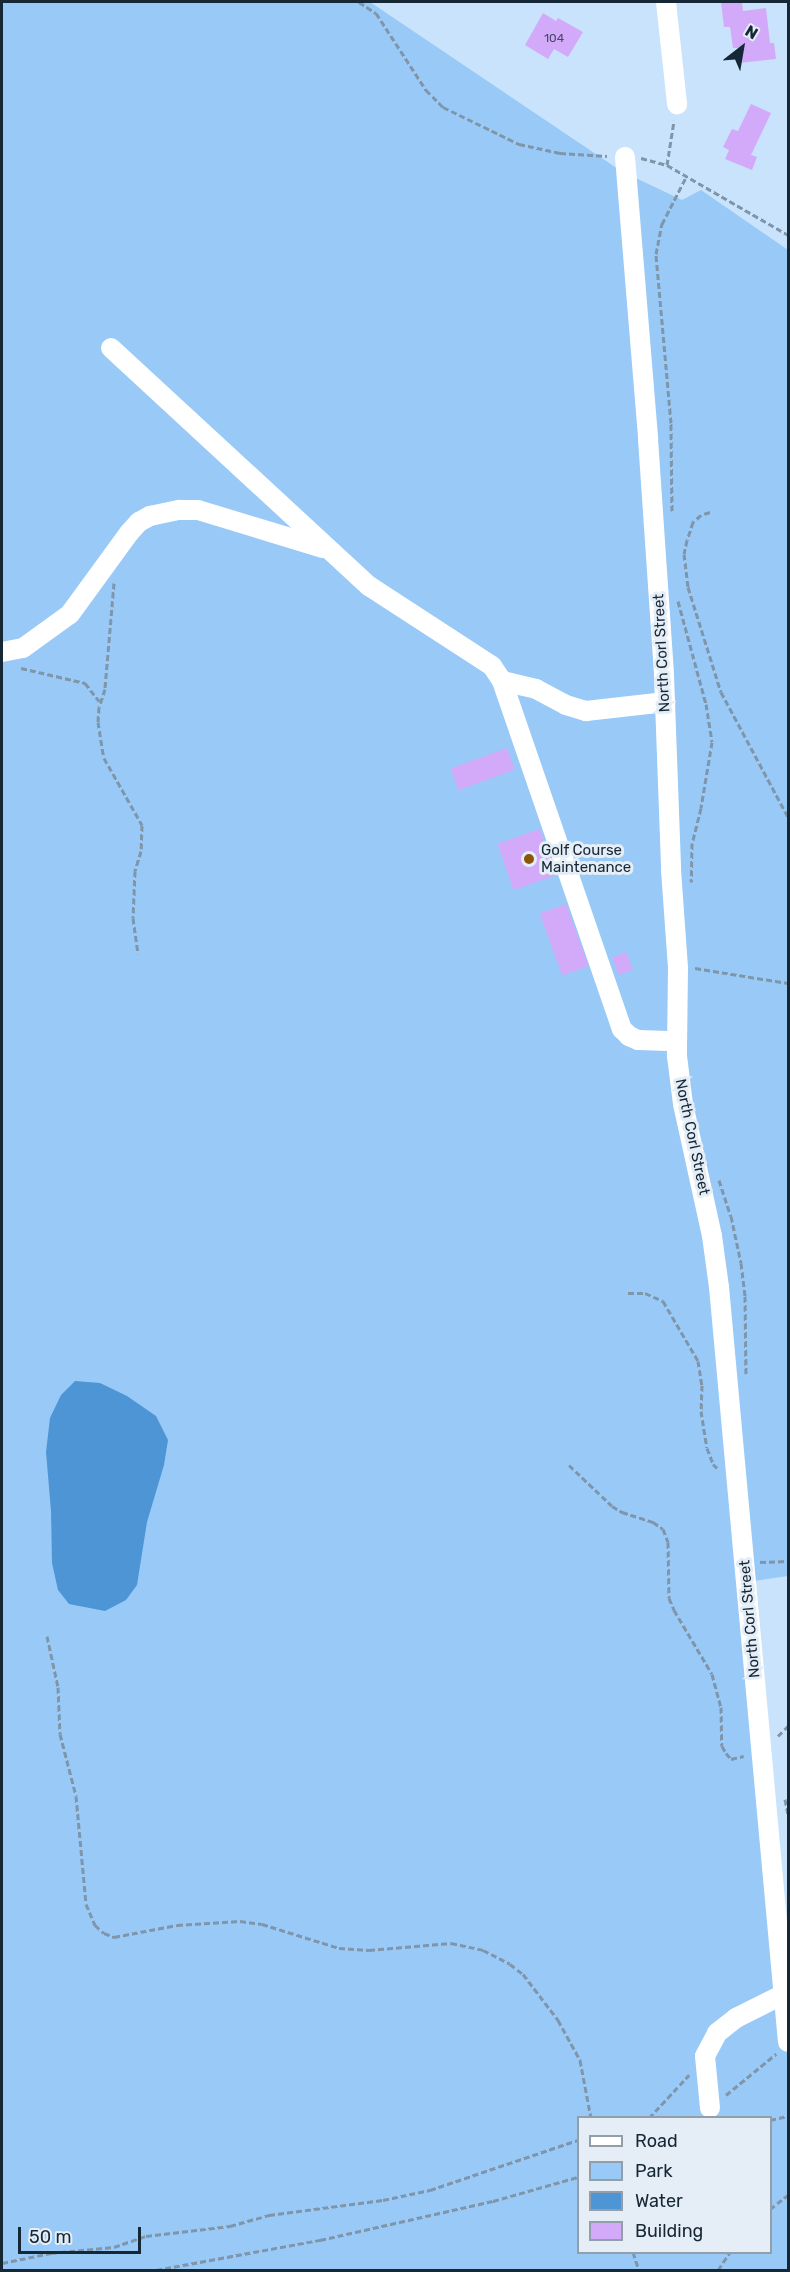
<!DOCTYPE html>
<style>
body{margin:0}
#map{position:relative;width:790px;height:2272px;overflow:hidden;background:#c9e3fc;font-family:Rubik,sans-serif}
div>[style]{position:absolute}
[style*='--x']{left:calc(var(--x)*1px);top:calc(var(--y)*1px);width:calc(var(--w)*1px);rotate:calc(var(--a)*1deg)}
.green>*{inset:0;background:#98c9f7}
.water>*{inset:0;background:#4d95d4}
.building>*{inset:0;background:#d3aafa;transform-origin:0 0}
.path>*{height:3px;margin-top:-1.5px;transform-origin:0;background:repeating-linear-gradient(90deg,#7f95aa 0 6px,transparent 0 9px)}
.minor>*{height:20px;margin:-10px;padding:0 10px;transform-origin:10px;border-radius:10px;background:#fff}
.dots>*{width:16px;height:16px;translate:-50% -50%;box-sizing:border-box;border:3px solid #e5eef6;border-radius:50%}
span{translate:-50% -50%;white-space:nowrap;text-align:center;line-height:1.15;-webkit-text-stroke:6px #e5eef6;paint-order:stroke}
.number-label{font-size:12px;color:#454867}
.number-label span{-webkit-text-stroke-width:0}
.street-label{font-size:15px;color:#162736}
.poi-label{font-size:15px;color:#162736}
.left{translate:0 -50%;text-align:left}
.frame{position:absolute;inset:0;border:3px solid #162736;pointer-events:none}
.legend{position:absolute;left:577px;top:2116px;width:195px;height:138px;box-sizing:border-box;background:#e5eef6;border:2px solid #929ea9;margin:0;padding:8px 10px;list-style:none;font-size:18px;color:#162736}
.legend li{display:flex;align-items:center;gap:12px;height:30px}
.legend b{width:30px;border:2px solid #929ea9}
.north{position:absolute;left:712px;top:18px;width:60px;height:60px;-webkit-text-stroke:4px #e5eef6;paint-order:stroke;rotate:31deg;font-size:16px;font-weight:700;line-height:24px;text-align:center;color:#162736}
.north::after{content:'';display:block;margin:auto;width:21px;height:27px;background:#162736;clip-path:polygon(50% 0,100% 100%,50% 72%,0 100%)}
.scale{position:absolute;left:18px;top:2227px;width:123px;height:27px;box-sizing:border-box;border:3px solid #162736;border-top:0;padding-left:8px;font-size:18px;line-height:21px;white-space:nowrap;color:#162736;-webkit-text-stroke:4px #e5eef6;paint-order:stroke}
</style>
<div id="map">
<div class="green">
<div style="clip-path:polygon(evenodd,2px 2px,370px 2px,621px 171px,682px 200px,701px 190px,788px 250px,788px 1576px,747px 1582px,788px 1991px,788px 2270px,2px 2270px,2px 2px,578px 2118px,770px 2118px,770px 2252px,578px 2252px,578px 2118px)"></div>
</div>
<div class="water">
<div style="clip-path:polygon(75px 1381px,100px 1383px,127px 1396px,156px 1416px,168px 1440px,164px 1465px,147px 1522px,137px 1585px,126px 1600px,105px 1611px,69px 1604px,58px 1590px,52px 1563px,51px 1511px,46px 1452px,50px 1418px,61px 1395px)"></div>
</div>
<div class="building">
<div style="clip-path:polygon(721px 2px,742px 2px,743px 11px,766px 8px,770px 43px,774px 43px,776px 59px,739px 63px,738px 48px,733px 48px,730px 27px,724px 27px)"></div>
<div style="clip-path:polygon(543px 13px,556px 21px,558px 18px,583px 32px,568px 57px,554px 49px,548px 59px,525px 45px)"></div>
<div style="clip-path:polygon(751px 104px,771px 113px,751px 155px,757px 157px,752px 170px,725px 159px,729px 150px,723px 147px,732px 129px,738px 131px)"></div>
<div style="left:507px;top:748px;width:23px;height:60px;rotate:70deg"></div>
<div style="left:540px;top:829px;width:49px;height:45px;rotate:71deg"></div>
<div style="left:566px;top:904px;width:66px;height:28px;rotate:70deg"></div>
<div style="left:626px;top:952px;width:19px;height:15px;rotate:69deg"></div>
</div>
<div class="path">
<div style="--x:359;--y:2;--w:20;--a:33"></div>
<div style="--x:376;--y:13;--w:92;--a:57"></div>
<div style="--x:426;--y:90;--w:24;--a:45"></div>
<div style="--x:443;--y:107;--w:85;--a:26"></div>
<div style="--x:519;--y:144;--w:42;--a:12.4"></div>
<div style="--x:560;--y:153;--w:47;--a:3.7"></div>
<div style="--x:641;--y:158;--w:27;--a:15"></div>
<div style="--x:667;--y:165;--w:140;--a:30"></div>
<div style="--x:667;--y:165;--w:45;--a:-81"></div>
<div style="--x:672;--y:511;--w:88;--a:-90.7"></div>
<div style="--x:671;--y:423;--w:170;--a:-95.1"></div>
<div style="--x:656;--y:254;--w:31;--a:-79"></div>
<div style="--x:662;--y:224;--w:53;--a:-62.9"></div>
<div style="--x:710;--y:512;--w:9;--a:162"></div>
<div style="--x:701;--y:515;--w:11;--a:139"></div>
<div style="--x:693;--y:522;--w:19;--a:108"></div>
<div style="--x:687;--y:540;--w:14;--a:102"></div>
<div style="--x:684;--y:554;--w:33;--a:83"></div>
<div style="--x:688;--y:587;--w:110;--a:72.6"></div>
<div style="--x:721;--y:692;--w:142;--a:61.8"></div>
<div style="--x:114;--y:583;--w:106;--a:94.9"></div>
<div style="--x:105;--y:689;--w:19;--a:108"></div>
<div style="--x:99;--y:707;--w:15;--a:94"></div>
<div style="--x:98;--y:722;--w:36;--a:81"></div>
<div style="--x:104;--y:758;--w:77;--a:60.4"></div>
<div style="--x:142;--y:825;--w:26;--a:92"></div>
<div style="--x:141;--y:851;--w:21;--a:107"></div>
<div style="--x:135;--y:871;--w:47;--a:92.4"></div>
<div style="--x:133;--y:918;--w:36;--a:82"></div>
<div style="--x:678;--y:601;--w:107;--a:74.8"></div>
<div style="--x:706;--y:704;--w:38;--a:81"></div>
<div style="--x:712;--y:742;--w:67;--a:99.5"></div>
<div style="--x:701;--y:808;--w:36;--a:104"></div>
<div style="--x:692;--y:843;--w:39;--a:91"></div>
<div style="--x:21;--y:668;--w:66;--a:13.2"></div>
<div style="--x:85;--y:683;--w:23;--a:52"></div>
<div style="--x:695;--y:968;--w:94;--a:9.2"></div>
<div style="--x:719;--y:1180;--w:38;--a:72"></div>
<div style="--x:731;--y:1216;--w:48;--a:78"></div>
<div style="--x:741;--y:1263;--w:33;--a:83"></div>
<div style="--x:745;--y:1296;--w:78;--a:89.3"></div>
<div style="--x:628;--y:1293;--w:17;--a:0"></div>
<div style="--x:645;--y:1293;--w:20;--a:24"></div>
<div style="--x:663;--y:1301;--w:69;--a:59.7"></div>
<div style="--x:698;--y:1361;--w:24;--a:81"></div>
<div style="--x:702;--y:1385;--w:26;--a:92"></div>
<div style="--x:701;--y:1411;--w:37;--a:81"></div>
<div style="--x:707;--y:1448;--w:17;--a:69"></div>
<div style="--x:713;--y:1464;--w:6;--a:45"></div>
<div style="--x:569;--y:1465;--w:59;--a:43.6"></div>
<div style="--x:612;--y:1506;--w:12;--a:31"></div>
<div style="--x:622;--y:1512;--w:33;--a:18"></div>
<div style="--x:653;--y:1522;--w:12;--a:35"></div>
<div style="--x:663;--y:1529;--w:14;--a:69"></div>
<div style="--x:668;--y:1542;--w:56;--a:89"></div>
<div style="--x:669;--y:1598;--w:13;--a:67"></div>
<div style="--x:674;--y:1610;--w:74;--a:59.3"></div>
<div style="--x:712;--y:1674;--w:34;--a:75"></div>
<div style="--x:721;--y:1707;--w:39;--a:89"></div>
<div style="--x:722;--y:1746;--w:8;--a:60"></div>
<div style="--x:726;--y:1753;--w:8;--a:50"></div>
<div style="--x:731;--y:1759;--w:13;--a:-13"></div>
<div style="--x:760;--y:1562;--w:28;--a:-2"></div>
<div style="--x:47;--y:1636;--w:52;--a:77.8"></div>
<div style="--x:58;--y:1687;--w:47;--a:87.6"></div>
<div style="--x:60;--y:1734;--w:64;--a:75.5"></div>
<div style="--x:76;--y:1796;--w:108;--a:84.7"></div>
<div style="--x:86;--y:1904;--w:23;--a:67"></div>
<div style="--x:95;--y:1925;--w:12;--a:42"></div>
<div style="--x:104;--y:1933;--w:11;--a:22"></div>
<div style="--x:114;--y:1937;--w:64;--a:-10.8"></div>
<div style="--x:177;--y:1925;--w:63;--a:-3.6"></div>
<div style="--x:240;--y:1921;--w:22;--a:8"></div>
<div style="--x:262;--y:1924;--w:81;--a:17.3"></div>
<div style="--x:339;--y:1948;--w:30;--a:4"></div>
<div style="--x:369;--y:1950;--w:82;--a:-4.9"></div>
<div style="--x:451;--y:1943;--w:33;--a:12"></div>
<div style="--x:483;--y:1950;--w:30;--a:27"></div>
<div style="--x:510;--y:1964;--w:16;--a:38"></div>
<div style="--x:523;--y:1974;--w:58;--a:52.7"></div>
<div style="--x:558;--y:2020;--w:46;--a:61.2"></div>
<div style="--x:580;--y:2060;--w:59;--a:79.3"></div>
<div style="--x:778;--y:1736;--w:14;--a:-45"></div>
<div style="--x:785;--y:1799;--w:16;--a:79"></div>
<div style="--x:726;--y:2095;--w:65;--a:-39.4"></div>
<div style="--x:649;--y:2118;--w:59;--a:-47.1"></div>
<div style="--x:770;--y:2120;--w:18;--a:-13"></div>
<div style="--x:770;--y:2209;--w:23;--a:-38"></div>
<div style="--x:633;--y:2252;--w:19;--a:72"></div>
<div style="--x:2;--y:2263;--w:50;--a:-11.5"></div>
<div style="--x:51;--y:2253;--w:63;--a:-5.4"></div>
<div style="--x:114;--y:2247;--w:34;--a:-19"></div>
<div style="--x:146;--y:2236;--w:85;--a:-6.8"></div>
<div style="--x:230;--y:2226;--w:41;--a:-15.8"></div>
<div style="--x:269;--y:2215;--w:115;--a:-7.5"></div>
<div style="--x:383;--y:2200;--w:48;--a:-12"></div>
<div style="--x:430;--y:2190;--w:156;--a:-18.7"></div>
<div style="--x:156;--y:2270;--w:167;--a:-10.4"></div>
<div style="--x:320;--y:2240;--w:177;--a:-12.7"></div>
<div style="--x:493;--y:2201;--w:88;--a:-15.8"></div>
<div style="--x:718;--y:2270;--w:22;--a:-56"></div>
</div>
<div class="minor">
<div style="--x:666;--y:2;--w:103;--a:83.8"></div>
<div style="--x:625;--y:157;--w:283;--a:85.3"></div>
<div style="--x:648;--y:439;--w:237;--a:86.1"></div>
<div style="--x:664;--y:675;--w:195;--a:87.9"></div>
<div style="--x:671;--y:870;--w:98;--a:85.9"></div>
<div style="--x:678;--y:968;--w:88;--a:90.7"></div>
<div style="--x:677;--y:1056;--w:48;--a:82.9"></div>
<div style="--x:683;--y:1104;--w:135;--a:77.6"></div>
<div style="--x:712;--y:1236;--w:51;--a:82.2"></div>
<div style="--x:719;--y:1287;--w:758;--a:84.78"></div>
<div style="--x:111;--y:348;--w:351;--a:42.7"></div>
<div style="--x:369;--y:586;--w:147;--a:33"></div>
<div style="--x:492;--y:666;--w:18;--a:56"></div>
<div style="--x:502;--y:681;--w:368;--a:71"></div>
<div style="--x:622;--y:1029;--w:10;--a:45"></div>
<div style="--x:629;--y:1036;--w:10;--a:24"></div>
<div style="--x:638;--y:1040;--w:38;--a:2"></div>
<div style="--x:2;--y:652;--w:21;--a:-11"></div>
<div style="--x:23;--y:648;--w:58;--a:-35.9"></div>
<div style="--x:70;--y:614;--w:100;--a:-53.9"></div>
<div style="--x:129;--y:533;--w:15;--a:-48"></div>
<div style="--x:139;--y:522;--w:13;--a:-29"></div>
<div style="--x:150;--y:516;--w:30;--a:-12"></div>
<div style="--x:179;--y:510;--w:19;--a:0"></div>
<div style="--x:198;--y:510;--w:131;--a:16.9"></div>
<div style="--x:502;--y:681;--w:35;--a:13"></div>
<div style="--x:536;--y:689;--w:34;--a:28"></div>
<div style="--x:566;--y:705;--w:21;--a:17"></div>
<div style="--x:586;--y:711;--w:80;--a:-6.5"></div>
<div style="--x:710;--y:2108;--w:52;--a:-95.5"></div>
<div style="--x:705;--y:2056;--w:26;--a:-62"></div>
<div style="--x:717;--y:2033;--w:24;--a:-38"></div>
<div style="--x:736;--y:2018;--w:54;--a:-26.6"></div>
<div style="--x:784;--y:1994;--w:6;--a:-51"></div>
</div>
<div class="dots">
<div style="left:529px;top:859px;background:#8c5608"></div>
</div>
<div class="number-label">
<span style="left:554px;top:39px">104</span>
</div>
<div class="street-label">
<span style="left:662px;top:653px;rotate:-93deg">North Corl Street</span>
<span style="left:692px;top:1137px;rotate:78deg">North Corl Street</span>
<span style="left:750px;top:1619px;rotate:-95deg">North Corl Street</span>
</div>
<div class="poi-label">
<span class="left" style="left:541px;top:859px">Golf Course<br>Maintenance</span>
</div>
<div class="frame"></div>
<ul class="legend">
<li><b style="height:8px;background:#fff"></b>Road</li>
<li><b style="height:16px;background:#98c9f7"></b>Park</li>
<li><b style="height:16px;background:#4d95d4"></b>Water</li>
<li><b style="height:16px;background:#d3aafa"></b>Building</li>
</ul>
<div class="north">N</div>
<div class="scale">50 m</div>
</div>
